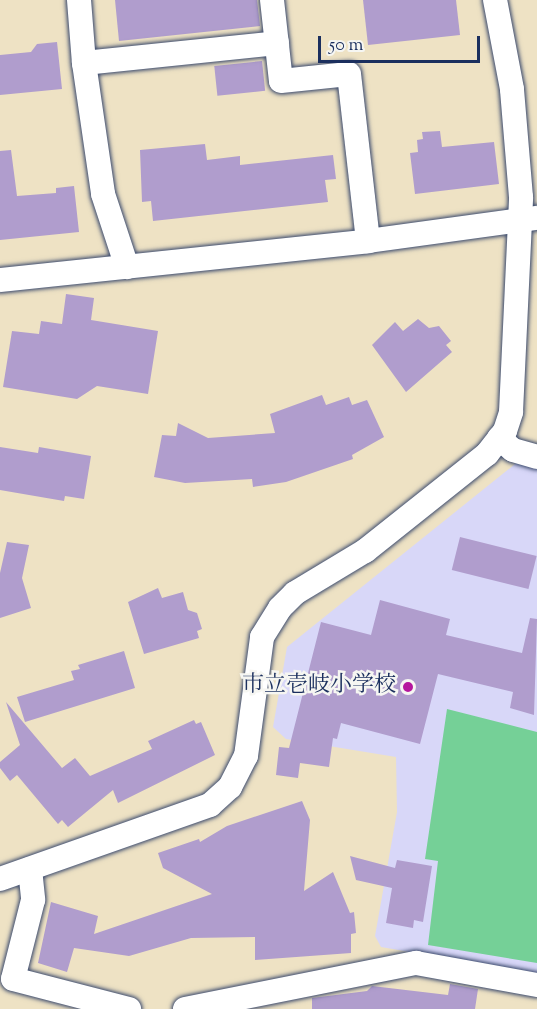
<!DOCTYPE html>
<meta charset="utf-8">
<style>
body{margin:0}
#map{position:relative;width:537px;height:1009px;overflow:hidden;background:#eee2c4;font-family:"Sorts Mill Goudy","Noto Serif JP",serif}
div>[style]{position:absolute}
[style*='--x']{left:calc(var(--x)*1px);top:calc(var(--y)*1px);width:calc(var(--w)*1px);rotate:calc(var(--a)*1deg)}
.built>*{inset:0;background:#d8d7f8}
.green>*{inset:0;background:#75d097}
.building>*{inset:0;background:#b09dcd;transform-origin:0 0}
.roads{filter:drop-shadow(0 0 2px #3b4a6d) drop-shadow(0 0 2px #3b4a6d)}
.minor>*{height:24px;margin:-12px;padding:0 12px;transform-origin:12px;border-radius:12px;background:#fff}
.dots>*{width:16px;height:16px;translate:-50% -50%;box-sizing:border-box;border:3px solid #f6f6f2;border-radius:50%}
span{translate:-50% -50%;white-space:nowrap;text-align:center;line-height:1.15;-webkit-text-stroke:5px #f6f6f2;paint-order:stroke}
.poi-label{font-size:22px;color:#1b2f5e}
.right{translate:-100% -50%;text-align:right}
.scale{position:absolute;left:318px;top:36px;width:162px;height:27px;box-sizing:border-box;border:3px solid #1b2f5e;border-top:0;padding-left:8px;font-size:18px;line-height:21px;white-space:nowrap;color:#1b2f5e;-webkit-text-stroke:4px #f6f6f2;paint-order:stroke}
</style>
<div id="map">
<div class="built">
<div style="clip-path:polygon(520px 460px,537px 465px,537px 974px,381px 947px,375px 936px,397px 812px,396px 757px,286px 739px,273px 727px,287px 647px)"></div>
</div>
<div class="green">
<div style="clip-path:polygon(447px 709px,537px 732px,537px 963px,428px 945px,438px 861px,425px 859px)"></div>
</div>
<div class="building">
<div style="clip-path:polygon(115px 0,257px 0,260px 26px,119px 41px)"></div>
<div style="clip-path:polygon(363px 0,456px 0,460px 35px,368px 45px)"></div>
<div style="clip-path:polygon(57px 42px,62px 89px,0 95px,0 55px,31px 52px,37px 44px)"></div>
<div style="left:262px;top:61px;width:30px;height:48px;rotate:84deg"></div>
<div style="clip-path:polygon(440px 131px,442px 147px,494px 142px,499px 184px,415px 194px,410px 153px,418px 152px,417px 140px,423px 139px,422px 132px)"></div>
<div style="clip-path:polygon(205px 144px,207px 160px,240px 156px,240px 165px,333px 155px,336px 179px,325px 180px,328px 202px,153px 221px,151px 201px,142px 202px,140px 150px)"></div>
<div style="clip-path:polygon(11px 150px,17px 196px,56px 193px,56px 188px,74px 186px,79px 232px,0 240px,0 151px)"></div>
<div style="clip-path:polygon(66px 294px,94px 298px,91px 320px,158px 331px,148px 394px,97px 386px,77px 399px,3px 387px,12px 331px,39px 334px,41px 321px,62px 324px)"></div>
<div style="clip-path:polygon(418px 319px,429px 328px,439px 326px,451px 341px,446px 345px,452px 352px,406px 392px,372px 345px,395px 322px,403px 331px)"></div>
<div style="clip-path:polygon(322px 395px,326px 405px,349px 397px,352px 405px,367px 400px,384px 437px,352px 455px,353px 459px,286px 482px,253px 487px,252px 479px,185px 483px,154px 477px,162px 435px,176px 436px,178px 423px,208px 438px,275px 433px,270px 414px)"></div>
<div style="clip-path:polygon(0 447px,38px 453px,39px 447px,91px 456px,84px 499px,65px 496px,64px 501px,0 490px)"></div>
<div style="left:460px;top:537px;width:79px;height:34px;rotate:14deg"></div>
<div style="clip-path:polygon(7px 542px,29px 545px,22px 578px,31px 608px,0 618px,0 573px)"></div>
<div style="clip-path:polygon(158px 588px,162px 598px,183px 592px,188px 610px,197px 613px,202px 629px,197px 631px,199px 638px,144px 654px,128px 602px)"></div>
<div style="clip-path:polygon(380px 600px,450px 619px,446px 635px,522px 653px,530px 618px,537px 619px,534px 715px,510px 708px,513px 692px,438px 674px,420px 744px,341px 723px,337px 739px,333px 738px,329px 767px,300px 763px,298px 778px,276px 775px,279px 747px,289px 748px,321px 622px,371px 635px)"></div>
<div style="clip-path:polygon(124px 651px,135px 688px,25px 722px,17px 697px,74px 680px,71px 671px,80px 669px,78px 665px)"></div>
<div style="clip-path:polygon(6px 702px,62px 768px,75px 758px,90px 776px,152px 749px,148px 741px,194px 720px,196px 724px,201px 722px,215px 755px,118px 803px,113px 790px,68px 827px,62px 820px,58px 824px,17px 775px,10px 781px,0 768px,0 762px,20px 745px)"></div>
<div style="clip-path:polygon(302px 801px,310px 820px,304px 891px,333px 872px,350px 913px,354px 912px,356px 933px,351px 934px,351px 953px,255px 960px,255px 937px,191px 938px,129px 956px,74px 948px,67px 972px,38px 963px,51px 902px,98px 916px,94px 934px,212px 894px,163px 868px,158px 853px,199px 839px,200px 842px,227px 826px)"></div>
<div style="clip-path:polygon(350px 856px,395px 868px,397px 860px,432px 866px,423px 922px,414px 920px,413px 928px,386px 923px,392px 888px,356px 880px)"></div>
<div style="clip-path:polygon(450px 984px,478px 989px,475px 1009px,312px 1009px,312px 998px,367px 991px,372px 986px,448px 995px)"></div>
</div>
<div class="roads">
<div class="minor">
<div style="--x:79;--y:0;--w:63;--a:85.5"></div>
<div style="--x:84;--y:63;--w:132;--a:81.7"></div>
<div style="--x:103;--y:194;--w:77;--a:71.8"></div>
<div style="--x:272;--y:0;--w:81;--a:83.7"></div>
<div style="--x:281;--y:81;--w:68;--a:-5.9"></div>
<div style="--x:349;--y:74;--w:168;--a:83.5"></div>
<div style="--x:84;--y:63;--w:194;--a:-5.9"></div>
<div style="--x:0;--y:280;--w:370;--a:-6"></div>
<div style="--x:368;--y:241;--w:171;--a:-7.8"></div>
<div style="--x:499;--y:438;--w:18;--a:41"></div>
<div style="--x:513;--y:450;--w:25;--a:16"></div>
<div style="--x:30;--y:869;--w:31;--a:84"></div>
<div style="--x:33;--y:900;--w:81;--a:104.2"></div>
<div style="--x:13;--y:979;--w:120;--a:14.5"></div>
<div style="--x:0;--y:879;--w:223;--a:-19.4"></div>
<div style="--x:210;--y:805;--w:27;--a:-42"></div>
<div style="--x:230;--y:787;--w:35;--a:-63"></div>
<div style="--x:246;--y:756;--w:120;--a:-82.3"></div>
<div style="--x:262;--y:637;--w:34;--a:-58"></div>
<div style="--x:280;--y:608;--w:21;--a:-45"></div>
<div style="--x:295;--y:593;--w:82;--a:-31"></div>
<div style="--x:365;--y:551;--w:156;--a:-38.5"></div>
<div style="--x:487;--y:454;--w:29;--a:-52"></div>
<div style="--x:505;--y:431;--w:20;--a:-72"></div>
<div style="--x:511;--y:412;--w:215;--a:-87.3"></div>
<div style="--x:521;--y:197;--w:108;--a:-94.8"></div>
<div style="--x:512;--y:89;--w:91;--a:-100.8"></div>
<div style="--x:185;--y:1009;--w:236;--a:-11.3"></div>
<div style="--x:416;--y:963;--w:123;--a:10.3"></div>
</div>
</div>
<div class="dots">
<div style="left:408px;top:687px;background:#b5179e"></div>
</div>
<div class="poi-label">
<span class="right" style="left:396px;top:687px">市立壱岐小学校</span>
</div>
<div class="scale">50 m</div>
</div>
